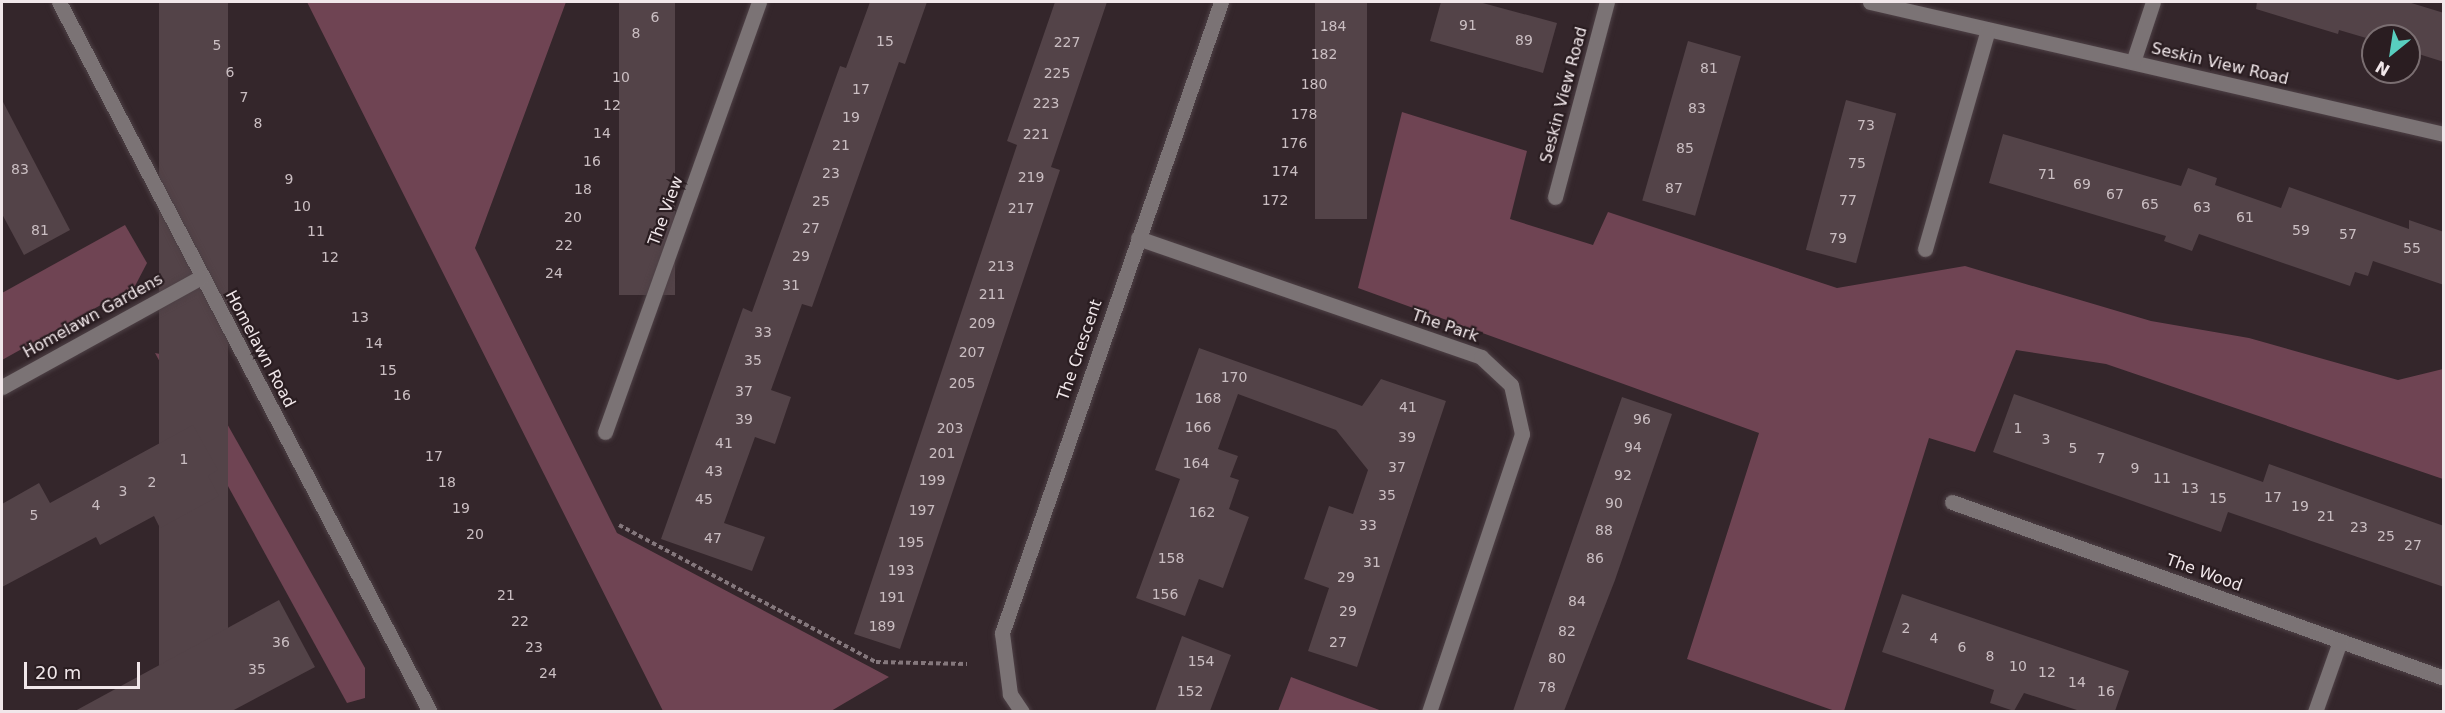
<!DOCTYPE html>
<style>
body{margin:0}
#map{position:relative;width:2445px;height:713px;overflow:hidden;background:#34262b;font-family:"DejaVu Sans",sans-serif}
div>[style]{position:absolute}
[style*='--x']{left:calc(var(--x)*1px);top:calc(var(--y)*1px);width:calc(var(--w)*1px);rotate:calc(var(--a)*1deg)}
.green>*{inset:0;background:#6f4453}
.building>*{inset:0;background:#534348;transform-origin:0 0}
.path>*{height:4px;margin-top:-2px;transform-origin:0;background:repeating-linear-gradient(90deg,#84777c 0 4.5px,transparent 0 7.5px)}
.roads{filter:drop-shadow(0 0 2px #4e4146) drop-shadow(0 0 2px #4e4146)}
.minor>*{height:15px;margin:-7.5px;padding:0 7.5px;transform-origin:7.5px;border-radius:7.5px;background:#7b7375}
span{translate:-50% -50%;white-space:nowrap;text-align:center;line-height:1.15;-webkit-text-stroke:4.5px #2a1d21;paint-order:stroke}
.number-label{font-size:14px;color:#cabec2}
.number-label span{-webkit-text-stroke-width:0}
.street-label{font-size:16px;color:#f1e7ea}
.frame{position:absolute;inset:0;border:3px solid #f1e7ea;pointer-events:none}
.north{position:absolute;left:2361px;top:24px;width:60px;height:60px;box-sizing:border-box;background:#2a1d21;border:2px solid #7a6e71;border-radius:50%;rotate:210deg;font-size:16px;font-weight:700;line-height:24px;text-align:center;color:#f1e7ea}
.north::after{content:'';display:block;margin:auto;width:21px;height:27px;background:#58cebf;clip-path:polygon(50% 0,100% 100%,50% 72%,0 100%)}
.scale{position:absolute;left:24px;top:662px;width:116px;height:27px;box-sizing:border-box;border:3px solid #f1e7ea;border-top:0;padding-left:8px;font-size:18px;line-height:21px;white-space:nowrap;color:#f1e7ea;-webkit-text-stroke:4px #2a1d21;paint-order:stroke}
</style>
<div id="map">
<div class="green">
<div style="clip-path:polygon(307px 2px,566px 2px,475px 248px,617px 533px,889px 677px,831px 711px,663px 711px)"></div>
<div style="clip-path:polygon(1402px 112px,1527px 151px,1510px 219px,1593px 245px,1608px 212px,1837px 288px,1965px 266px,2151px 321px,2249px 338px,2398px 380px,2443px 369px,2443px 479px,2106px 364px,2016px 350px,1975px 452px,1929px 438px,1844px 711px,1835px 711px,1687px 659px,1759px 433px,1358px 288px)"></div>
<div style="clip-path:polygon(125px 225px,147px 263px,135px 286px,2px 360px,2px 293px)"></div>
<div style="clip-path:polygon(155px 353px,191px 360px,365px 668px,365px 698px,347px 703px)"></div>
<div style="clip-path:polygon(1291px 677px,1382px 711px,1278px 711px)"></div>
</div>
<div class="building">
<div style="left:159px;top:2px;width:69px;height:789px"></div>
<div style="left:619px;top:2px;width:56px;height:293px"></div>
<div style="clip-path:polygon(870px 2px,927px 2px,905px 64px,899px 62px,812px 307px,802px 304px,771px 390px,791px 397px,775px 444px,755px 437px,724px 523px,765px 537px,752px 571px,661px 539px,743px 308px,752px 312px,840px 66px,846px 68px)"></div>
<div style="clip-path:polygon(1055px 2px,1107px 2px,1051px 167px,1060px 170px,900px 649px,854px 634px,1017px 145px,1007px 141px)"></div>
<div style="left:1315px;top:2px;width:52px;height:217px"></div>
<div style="clip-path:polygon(1441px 2px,1479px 2px,1557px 23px,1543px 73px,1430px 41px)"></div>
<div style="clip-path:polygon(2257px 2px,2408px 2px,2444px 13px,2444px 62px,2409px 51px,2409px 36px,2373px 40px,2339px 30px,2338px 34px,2256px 9px)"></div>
<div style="left:1688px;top:41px;width:55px;height:166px;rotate:16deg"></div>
<div style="clip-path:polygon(2px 100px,70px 230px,24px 255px,2px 214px)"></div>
<div style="left:1846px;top:100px;width:52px;height:155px;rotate:15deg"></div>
<div style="clip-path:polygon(2003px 134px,2181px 186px,2188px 168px,2217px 178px,2215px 185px,2281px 208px,2289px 187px,2409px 229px,2409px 220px,2444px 232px,2444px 285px,2373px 261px,2368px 276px,2355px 272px,2350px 286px,2199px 234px,2192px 251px,2164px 241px,2166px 236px,1989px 183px)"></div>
<div style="clip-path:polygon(1199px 348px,1362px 406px,1381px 379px,1446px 401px,1357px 667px,1308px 651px,1329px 588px,1304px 579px,1329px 506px,1353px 514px,1368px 470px,1336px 430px,1238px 394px,1218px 449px,1238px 456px,1230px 477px,1239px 480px,1229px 509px,1249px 517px,1223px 588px,1199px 579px,1185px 616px,1136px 598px,1180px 479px,1155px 470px)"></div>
<div style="clip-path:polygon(2014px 394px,2263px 482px,2269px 464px,2444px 526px,2444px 587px,2228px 512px,2221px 532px,1993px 452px)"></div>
<div style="clip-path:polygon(1622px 397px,1672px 414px,1615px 580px,1564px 711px,1513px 711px)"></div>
<div style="clip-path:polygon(193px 425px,218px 470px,208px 476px,219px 496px,160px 528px,154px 516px,100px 545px,96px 537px,2px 587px,2px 504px,39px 483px,50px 503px)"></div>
<div style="clip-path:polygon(1902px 594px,2129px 671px,2115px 711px,2080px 711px,2024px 693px,2014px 711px,1990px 703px,1994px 690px,1882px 652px)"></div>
<div style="clip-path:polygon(279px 600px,315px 667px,232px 711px,75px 711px)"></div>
<div style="clip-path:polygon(1182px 636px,1231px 655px,1210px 711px,1155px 711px)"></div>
</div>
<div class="path">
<div style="--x:619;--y:525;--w:291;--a:28.1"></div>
<div style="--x:876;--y:662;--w:91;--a:1.3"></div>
</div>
<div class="roads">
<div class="minor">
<div style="--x:59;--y:2;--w:801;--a:62.41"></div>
<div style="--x:1870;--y:2;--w:589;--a:12.95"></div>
<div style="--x:2133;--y:62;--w:63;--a:-71.6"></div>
<div style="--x:1555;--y:197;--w:202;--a:-75.1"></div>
<div style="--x:1138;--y:238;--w:363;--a:19.1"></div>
<div style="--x:1481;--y:357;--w:41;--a:43"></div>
<div style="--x:1511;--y:385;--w:50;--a:77.3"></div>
<div style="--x:1522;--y:434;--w:293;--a:108.5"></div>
<div style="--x:1925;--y:249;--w:228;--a:-74"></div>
<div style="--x:2;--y:387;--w:227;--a:-28.9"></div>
<div style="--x:605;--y:432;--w:457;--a:-70.3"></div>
<div style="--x:1952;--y:502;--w:523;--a:19.68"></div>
<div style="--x:1022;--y:712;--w:22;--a:-124"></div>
<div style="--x:1010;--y:694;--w:62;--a:-97.5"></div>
<div style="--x:1002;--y:633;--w:668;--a:-70.86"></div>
<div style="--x:2315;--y:712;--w:75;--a:-70.6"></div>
</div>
</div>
<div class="number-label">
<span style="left:655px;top:17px">6</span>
<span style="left:1468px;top:25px">91</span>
<span style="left:1333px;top:26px">184</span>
<span style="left:636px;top:33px">8</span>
<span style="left:1524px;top:40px">89</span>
<span style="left:885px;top:41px">15</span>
<span style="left:1067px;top:42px">227</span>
<span style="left:217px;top:45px">5</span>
<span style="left:1324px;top:54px">182</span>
<span style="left:1709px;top:68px">81</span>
<span style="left:230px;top:72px">6</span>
<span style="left:1057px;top:73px">225</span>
<span style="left:621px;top:77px">10</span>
<span style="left:1314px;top:84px">180</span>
<span style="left:861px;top:89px">17</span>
<span style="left:244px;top:97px">7</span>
<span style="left:1046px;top:103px">223</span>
<span style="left:612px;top:105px">12</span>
<span style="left:1697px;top:108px">83</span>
<span style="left:1304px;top:114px">178</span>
<span style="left:851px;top:117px">19</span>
<span style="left:258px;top:123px">8</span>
<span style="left:1866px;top:125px">73</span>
<span style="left:602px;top:133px">14</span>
<span style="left:1036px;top:134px">221</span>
<span style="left:1294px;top:143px">176</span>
<span style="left:841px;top:145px">21</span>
<span style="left:1685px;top:148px">85</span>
<span style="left:592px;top:161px">16</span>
<span style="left:1857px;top:163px">75</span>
<span style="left:20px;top:169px">83</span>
<span style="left:1285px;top:171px">174</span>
<span style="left:831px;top:173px">23</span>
<span style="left:2047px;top:174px">71</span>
<span style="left:1031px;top:177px">219</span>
<span style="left:289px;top:179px">9</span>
<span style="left:2082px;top:184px">69</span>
<span style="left:1674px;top:188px">87</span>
<span style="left:583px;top:189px">18</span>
<span style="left:2115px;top:194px">67</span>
<span style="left:1275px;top:200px">172</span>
<span style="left:1848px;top:200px">77</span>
<span style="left:821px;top:201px">25</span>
<span style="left:2150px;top:204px">65</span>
<span style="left:302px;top:206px">10</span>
<span style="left:2202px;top:207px">63</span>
<span style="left:1021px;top:208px">217</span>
<span style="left:573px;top:217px">20</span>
<span style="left:2245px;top:217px">61</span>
<span style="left:811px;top:228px">27</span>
<span style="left:40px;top:230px">81</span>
<span style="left:2301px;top:230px">59</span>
<span style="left:316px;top:231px">11</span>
<span style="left:2348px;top:234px">57</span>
<span style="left:1838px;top:238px">79</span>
<span style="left:564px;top:245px">22</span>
<span style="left:2412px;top:248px">55</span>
<span style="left:801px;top:256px">29</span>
<span style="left:330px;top:257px">12</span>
<span style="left:1001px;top:266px">213</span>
<span style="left:554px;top:273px">24</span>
<span style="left:791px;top:285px">31</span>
<span style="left:992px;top:294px">211</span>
<span style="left:360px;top:317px">13</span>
<span style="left:982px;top:323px">209</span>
<span style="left:763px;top:332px">33</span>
<span style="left:374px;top:343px">14</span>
<span style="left:972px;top:352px">207</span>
<span style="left:753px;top:360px">35</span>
<span style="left:388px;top:370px">15</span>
<span style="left:1234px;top:377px">170</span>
<span style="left:962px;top:383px">205</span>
<span style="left:744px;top:391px">37</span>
<span style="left:402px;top:395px">16</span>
<span style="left:1208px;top:398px">168</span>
<span style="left:1408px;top:407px">41</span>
<span style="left:744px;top:419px">39</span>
<span style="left:1642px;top:419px">96</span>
<span style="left:1198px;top:427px">166</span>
<span style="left:950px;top:428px">203</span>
<span style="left:2018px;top:428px">1</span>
<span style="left:1407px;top:437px">39</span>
<span style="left:2046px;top:439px">3</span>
<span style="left:724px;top:443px">41</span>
<span style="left:1633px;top:447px">94</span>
<span style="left:2073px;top:448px">5</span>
<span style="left:942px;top:453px">201</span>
<span style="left:434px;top:456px">17</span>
<span style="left:2101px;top:458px">7</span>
<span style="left:184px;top:459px">1</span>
<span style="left:1196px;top:463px">164</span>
<span style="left:1397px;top:467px">37</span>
<span style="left:2135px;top:468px">9</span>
<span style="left:714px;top:471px">43</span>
<span style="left:1623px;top:475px">92</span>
<span style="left:2162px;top:478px">11</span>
<span style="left:932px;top:480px">199</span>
<span style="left:152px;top:482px">2</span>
<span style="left:447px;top:482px">18</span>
<span style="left:2190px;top:488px">13</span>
<span style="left:123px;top:491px">3</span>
<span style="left:1387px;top:495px">35</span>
<span style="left:2273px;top:497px">17</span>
<span style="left:2218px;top:498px">15</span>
<span style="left:704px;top:499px">45</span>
<span style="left:1614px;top:503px">90</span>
<span style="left:96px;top:505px">4</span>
<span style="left:2300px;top:506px">19</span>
<span style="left:461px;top:508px">19</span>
<span style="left:922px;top:510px">197</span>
<span style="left:1202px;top:512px">162</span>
<span style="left:34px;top:515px">5</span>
<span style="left:2326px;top:516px">21</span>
<span style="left:1368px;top:525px">33</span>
<span style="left:2359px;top:527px">23</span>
<span style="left:1604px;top:530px">88</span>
<span style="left:475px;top:534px">20</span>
<span style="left:2386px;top:536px">25</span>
<span style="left:713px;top:538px">47</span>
<span style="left:911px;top:542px">195</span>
<span style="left:2413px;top:545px">27</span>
<span style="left:1171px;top:558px">158</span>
<span style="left:1595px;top:558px">86</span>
<span style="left:1372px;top:562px">31</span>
<span style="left:901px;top:570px">193</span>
<span style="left:1346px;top:577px">29</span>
<span style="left:1165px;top:594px">156</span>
<span style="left:506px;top:595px">21</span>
<span style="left:892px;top:597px">191</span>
<span style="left:1577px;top:601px">84</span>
<span style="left:1348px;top:611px">29</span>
<span style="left:520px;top:621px">22</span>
<span style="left:882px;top:626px">189</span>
<span style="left:1906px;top:628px">2</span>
<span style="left:1567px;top:631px">82</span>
<span style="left:1934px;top:638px">4</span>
<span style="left:281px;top:642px">36</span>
<span style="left:1338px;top:642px">27</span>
<span style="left:534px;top:647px">23</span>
<span style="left:1962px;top:647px">6</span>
<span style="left:1990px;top:656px">8</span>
<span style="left:1557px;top:658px">80</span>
<span style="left:1201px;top:661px">154</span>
<span style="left:2018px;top:666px">10</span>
<span style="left:257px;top:669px">35</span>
<span style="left:2047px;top:672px">12</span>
<span style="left:548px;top:673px">24</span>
<span style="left:2077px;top:682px">14</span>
<span style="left:1547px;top:687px">78</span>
<span style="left:1190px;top:691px">152</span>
<span style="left:2106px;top:691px">16</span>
</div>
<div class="street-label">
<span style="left:2220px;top:64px;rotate:13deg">Seskin View Road</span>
<span style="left:1564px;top:95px;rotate:-75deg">Seskin View Road</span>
<span style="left:666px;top:211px;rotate:-70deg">The View</span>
<span style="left:93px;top:316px;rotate:-29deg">Homelawn Gardens</span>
<span style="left:1445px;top:326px;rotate:19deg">The Park</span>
<span style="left:260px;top:349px;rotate:62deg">Homelawn Road</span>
<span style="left:1080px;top:350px;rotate:-71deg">The Crescent</span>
<span style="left:2204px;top:573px;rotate:20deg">The Wood</span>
</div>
<div class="frame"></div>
<div class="north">N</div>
<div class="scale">20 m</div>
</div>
